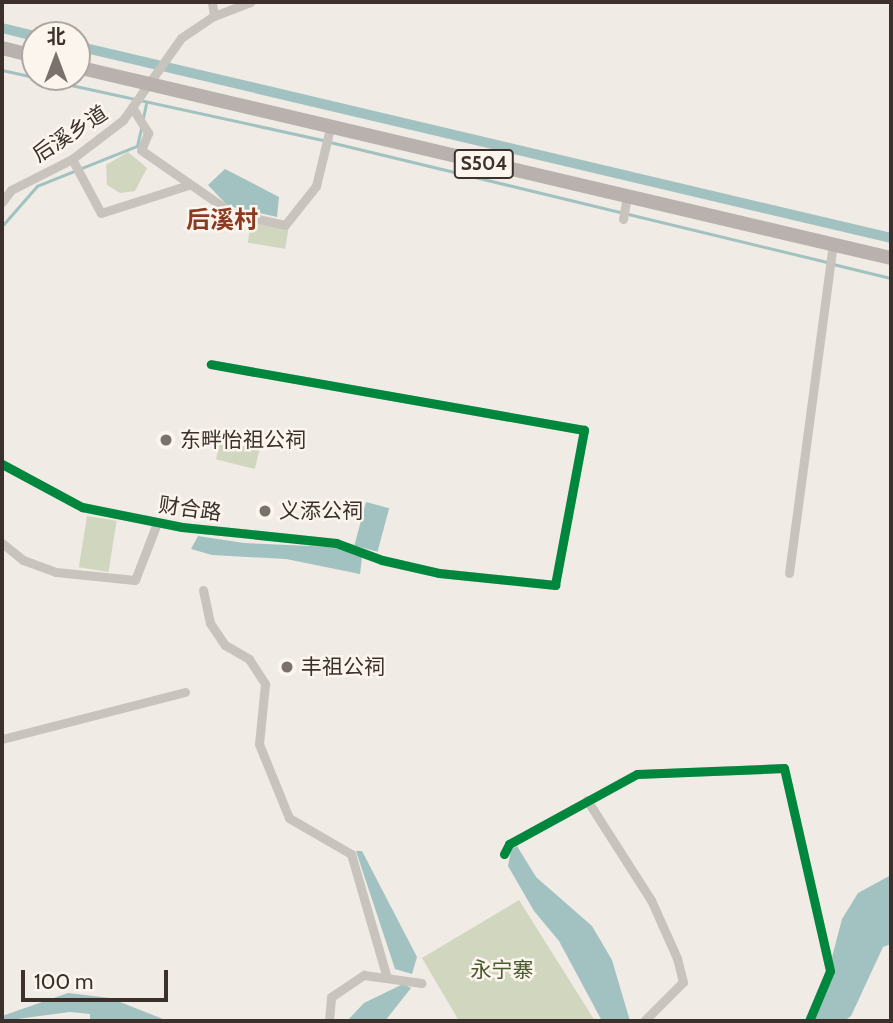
<!DOCTYPE html>
<meta charset="utf-8">
<style>
body{margin:0}
#map{position:relative;width:893px;height:1023px;overflow:hidden;background:#f0ebe5;font-family:Cabin,"Noto Sans SC",sans-serif}
div>[style]{position:absolute}
[style*='--x']{left:calc(var(--x)*1px);top:calc(var(--y)*1px);width:calc(var(--w)*1px);rotate:calc(var(--a)*1deg)}
.green>*{inset:0;background:#d1d6bf;transform-origin:0 0}
.water>*{inset:0;background:#a1c2c1;transform-origin:0 0}
.stream>*{height:2.5px;margin:-1.25px;padding:0 1.25px;transform-origin:1.25px;border-radius:1.25px;background:#a1c2c1}
.canal>*{height:10px;margin:-5px;padding:0 5px;transform-origin:5px;border-radius:5px;background:#a1c2c1}
.street>*{height:9px;margin:-4.5px;padding:0 4.5px;transform-origin:4.5px;border-radius:4.5px;background:#c9c3be}
.primary>*{height:14px;margin:-7px;padding:0 7px;transform-origin:7px;border-radius:7px;background:#b8b1ad}
.cycleway>*{height:9px;margin:-4.5px;padding:0 4.5px;transform-origin:4.5px;border-radius:4.5px;background:#00873e}
.dots>*{width:19px;height:19px;translate:-50% -50%;box-sizing:border-box;border:4px solid #fbf5ee;border-radius:50%}
span{translate:-50% -50%;white-space:nowrap;text-align:center;line-height:1.15;-webkit-text-stroke:5px #fbf5ee;paint-order:stroke}
.shield-label span{padding:2px 5px;background:#fbf5ee;border:2px solid;border-radius:5px;-webkit-text-stroke-width:0}
.shield-label{font-size:19px;color:#3b302b;font-weight:700}
.street-label{font-size:21px;color:#3b302b}
.poi-label{font-size:21px;color:#3b302b}
.left{translate:0 -50%;text-align:left}
.park-label{font-size:21px;color:#4a5a2e}
.quarter-label{font-size:24px;color:#8c3b22;font-weight:700}
.frame{position:absolute;inset:0;border:4px solid #3b302b;pointer-events:none}
.north{position:absolute;left:21px;top:21px;width:70px;height:70px;box-sizing:border-box;background:#fbf5ee;border:2px solid #aea6a0;border-radius:50%;rotate:0deg;font-size:19px;font-weight:700;line-height:28px;text-align:center;color:#3b302b}
.north::after{content:'';display:block;margin:auto;width:24px;height:32px;background:#7a716c;clip-path:polygon(50% 0,100% 100%,50% 72%,0 100%)}
.scale{position:absolute;left:21px;top:970px;width:147px;height:32px;box-sizing:border-box;border:4px solid #3b302b;border-top:0;padding-left:9px;font-size:21px;line-height:24px;white-space:nowrap;color:#3b302b;-webkit-text-stroke:5px #fbf5ee;paint-order:stroke}
</style>
<div id="map">
<div class="green">
<div style="clip-path:polygon(128px 152px,147px 168px,135px 191px,120px 193px,107px 185px,106px 165px)"></div>
<div style="left:251px;top:222px;width:38px;height:21px;rotate:9deg"></div>
<div style="left:222px;top:435px;width:40px;height:25px;rotate:14deg"></div>
<div style="left:87px;top:516px;width:30px;height:52px;rotate:9deg"></div>
<div style="clip-path:polygon(519px 900px,595px 1021px,459px 1021px,422px 958px)"></div>
</div>
<div class="water">
<div style="clip-path:polygon(225px 169px,279px 197px,277px 217px,228px 206px,208px 185px)"></div>
<div style="left:366px;top:502px;width:24px;height:45px;rotate:15deg"></div>
<div style="clip-path:polygon(198px 536px,244px 543px,333px 547px,362px 557px,360px 574px,286px 559px,212px 555px,191px 549px)"></div>
<div style="clip-path:polygon(517px 846px,536px 877px,592px 926px,612px 960px,630px 1021px,602px 1021px,559px 941px,534px 911px,508px 866px,511px 850px)"></div>
<div style="clip-path:polygon(356px 851px,362px 851px,417px 957px,412px 974px,395px 969px)"></div>
<div style="clip-path:polygon(891px 875px,891px 944px,883px 947px,851px 1016px,844px 1021px,814px 1021px,832px 976px,831px 961px,842px 919px,858px 893px)"></div>
<div style="clip-path:polygon(403px 984px,411px 988px,385px 1021px,347px 1021px,364px 1003px)"></div>
<div style="clip-path:polygon(68px 993px,110px 998px,168px 1021px,90px 1021px,90px 1014px,70px 1012px,2px 1021px,2px 1016px)"></div>
</div>
<div class="stream">
<div style="--x:2;--y:70;--w:329;--a:12.3"></div>
<div style="--x:143;--y:118;--w:14;--a:-78"></div>
<div style="--x:330;--y:142;--w:511;--a:13.57"></div>
<div style="--x:2;--y:226;--w:53;--a:-48.8"></div>
<div style="--x:37;--y:186;--w:108;--a:-21.8"></div>
<div style="--x:137;--y:146;--w:18;--a:-77"></div>
<div style="--x:833;--y:264;--w:60;--a:13.6"></div>
</div>
<div class="canal">
<div style="--x:2;--y:28;--w:34;--a:14"></div>
<div style="--x:77;--y:46;--w:836;--a:13.27"></div>
</div>
<div class="street">
<div style="--x:212;--y:2;--w:14;--a:82"></div>
<div style="--x:132;--y:107;--w:31;--a:58"></div>
<div style="--x:148;--y:133;--w:18;--a:112"></div>
<div style="--x:141;--y:150;--w:111;--a:34.7"></div>
<div style="--x:232;--y:213;--w:54;--a:12.8"></div>
<div style="--x:285;--y:225;--w:50;--a:-51.5"></div>
<div style="--x:316;--y:186;--w:60;--a:-76.4"></div>
<div style="--x:72;--y:159;--w:61;--a:61.8"></div>
<div style="--x:101;--y:213;--w:91;--a:-17.8"></div>
<div style="--x:2;--y:202;--w:15;--a:-53"></div>
<div style="--x:11;--y:190;--w:68;--a:-26.9"></div>
<div style="--x:72;--y:159;--w:64;--a:-37.4"></div>
<div style="--x:123;--y:120;--w:100;--a:-54.7"></div>
<div style="--x:181;--y:38;--w:40;--a:-34"></div>
<div style="--x:214;--y:16;--w:39;--a:-21"></div>
<div style="--x:623;--y:219;--w:22;--a:-80"></div>
<div style="--x:2;--y:464;--w:91;--a:28.3"></div>
<div style="--x:82;--y:507;--w:102;--a:11.3"></div>
<div style="--x:182;--y:527;--w:155;--a:5.9"></div>
<div style="--x:336;--y:543;--w:49;--a:20.3"></div>
<div style="--x:382;--y:560;--w:58;--a:12.8"></div>
<div style="--x:439;--y:573;--w:117;--a:5.9"></div>
<div style="--x:555;--y:585;--w:158;--a:-79.4"></div>
<div style="--x:584;--y:430;--w:379;--a:-170"></div>
<div style="--x:2;--y:543;--w:27;--a:39"></div>
<div style="--x:23;--y:560;--w:35;--a:20"></div>
<div style="--x:56;--y:572;--w:79;--a:5.8"></div>
<div style="--x:135;--y:580;--w:61;--a:-68.9"></div>
<div style="--x:789;--y:573;--w:332;--a:-82.4"></div>
<div style="--x:203;--y:590;--w:34;--a:78"></div>
<div style="--x:210;--y:623;--w:27;--a:56"></div>
<div style="--x:225;--y:645;--w:28;--a:30"></div>
<div style="--x:249;--y:659;--w:30;--a:57"></div>
<div style="--x:265;--y:684;--w:60;--a:95.7"></div>
<div style="--x:259;--y:744;--w:80;--a:67.9"></div>
<div style="--x:289;--y:818;--w:72;--a:30.1"></div>
<div style="--x:351;--y:854;--w:129;--a:73.8"></div>
<div style="--x:2;--y:739;--w:189;--a:-14.4"></div>
<div style="--x:587;--y:800;--w:119;--a:57.4"></div>
<div style="--x:651;--y:900;--w:64;--a:65.9"></div>
<div style="--x:677;--y:958;--w:25;--a:76"></div>
<div style="--x:683;--y:982;--w:55;--a:135"></div>
<div style="--x:504;--y:854;--w:11;--a:-63"></div>
<div style="--x:509;--y:844;--w:146;--a:-28.7"></div>
<div style="--x:637;--y:774;--w:147;--a:-2.3"></div>
<div style="--x:784;--y:768;--w:208;--a:77.2"></div>
<div style="--x:830;--y:971;--w:54;--a:112.8"></div>
<div style="--x:329;--y:1021;--w:24;--a:-85"></div>
<div style="--x:331;--y:997;--w:40;--a:-34"></div>
<div style="--x:364;--y:975;--w:58;--a:8"></div>
</div>
<div class="primary">
<div style="--x:2;--y:48;--w:34;--a:14"></div>
<div style="--x:77;--y:67;--w:836;--a:13.21"></div>
</div>
<div class="cycleway">
<div style="--x:2;--y:464;--w:91;--a:28.3"></div>
<div style="--x:82;--y:507;--w:102;--a:11.3"></div>
<div style="--x:182;--y:527;--w:155;--a:5.9"></div>
<div style="--x:336;--y:543;--w:49;--a:20.3"></div>
<div style="--x:382;--y:560;--w:58;--a:12.8"></div>
<div style="--x:439;--y:573;--w:117;--a:5.9"></div>
<div style="--x:555;--y:585;--w:158;--a:-79.4"></div>
<div style="--x:584;--y:430;--w:379;--a:-170"></div>
<div style="--x:504;--y:854;--w:11;--a:-63"></div>
<div style="--x:509;--y:844;--w:146;--a:-28.7"></div>
<div style="--x:637;--y:774;--w:147;--a:-2.3"></div>
<div style="--x:784;--y:768;--w:208;--a:77.2"></div>
<div style="--x:830;--y:971;--w:54;--a:112.8"></div>
</div>
<div class="dots">
<div style="left:166px;top:440px;background:#7a716c"></div>
<div style="left:265px;top:511px;background:#7a716c"></div>
<div style="left:287px;top:667px;background:#7a716c"></div>
</div>
<div class="shield-label">
<span style="left:484px;top:164px">S504</span>
</div>
<div class="street-label">
<span style="left:70px;top:134px;rotate:-33deg">后溪乡道</span>
<span style="left:190px;top:509px;rotate:8deg">财合路</span>
</div>
<div class="poi-label">
<span class="left" style="left:180px;top:440px">东畔怡祖公祠</span>
<span class="left" style="left:279px;top:511px">义添公祠</span>
<span class="left" style="left:301px;top:667px">丰祖公祠</span>
</div>
<div class="park-label">
<span style="left:502px;top:970px">永宁寨</span>
</div>
<div class="quarter-label">
<span style="left:222px;top:220px">后溪村</span>
</div>
<div class="frame"></div>
<div class="north">北</div>
<div class="scale">100 m</div>
</div>
